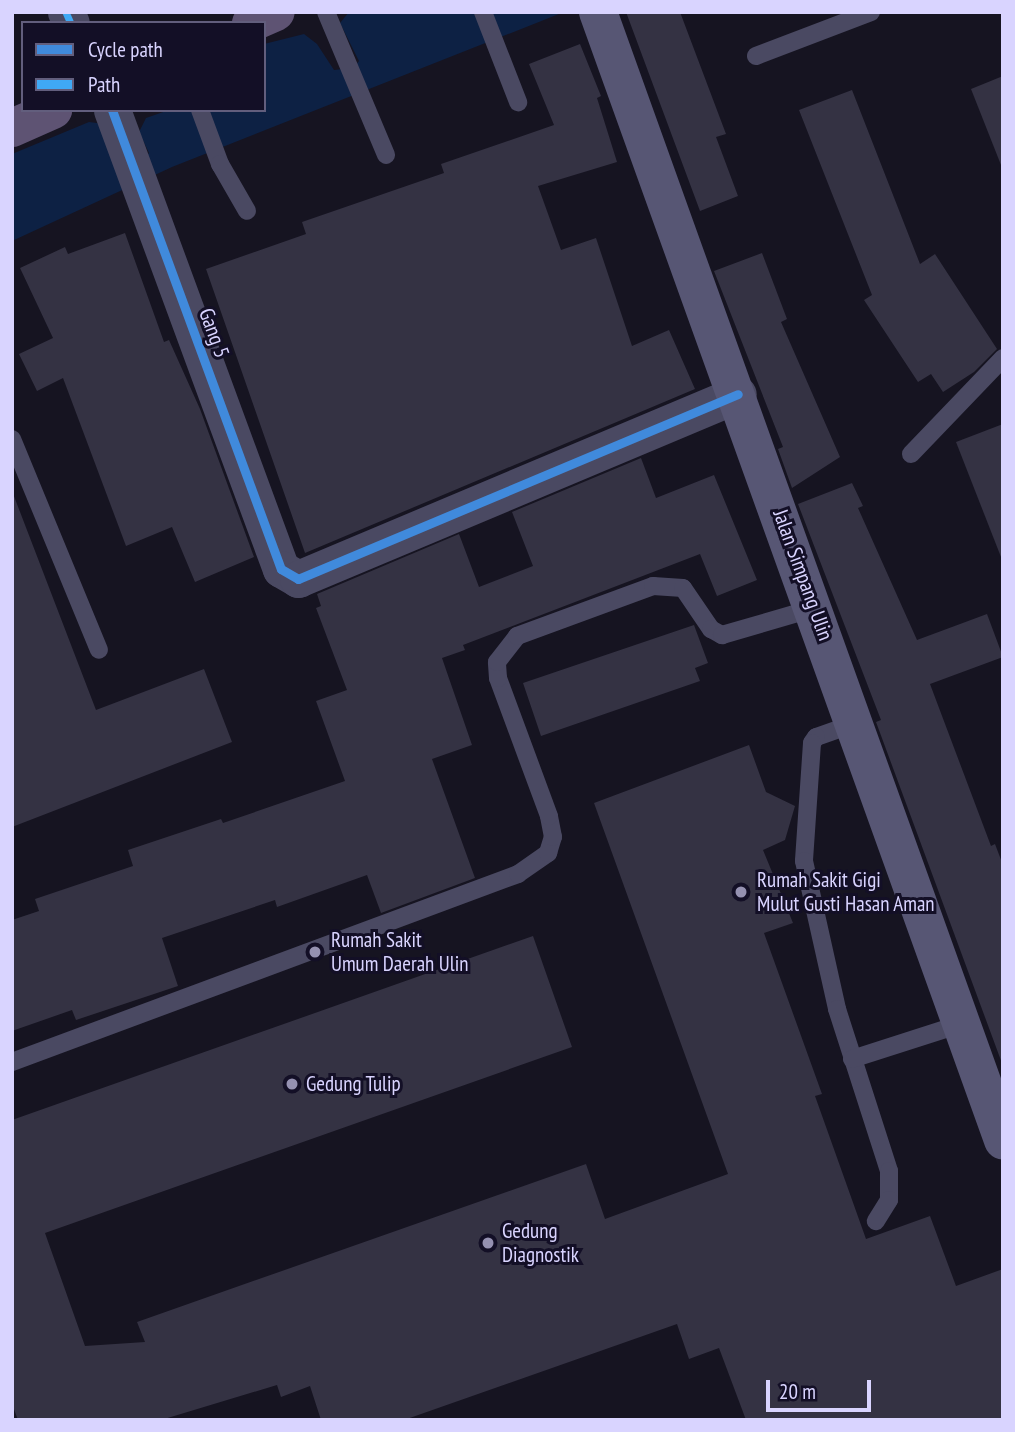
<!DOCTYPE html>
<style>
body{margin:0}
#map{position:relative;width:1015px;height:1432px;overflow:hidden;background:#161421;font-family:"PT Sans Narrow",sans-serif}
div>[style]{position:absolute}
[style*='--x']{left:calc(var(--x)*1px);top:calc(var(--y)*1px);width:calc(var(--w)*1px);rotate:calc(var(--a)*1deg)}
.water>*{inset:0;background:#0d2144}
.building>*{inset:0;background:#343243}
.lane>*{height:18px;margin:-9px;padding:0 9px;transform-origin:9px;border-radius:9px;background:#4a4962}
.street>*{height:37px;margin:-18.5px;padding:0 18.5px;transform-origin:18.5px;border-radius:18.5px;background:#4a4962}
.secondary>*{height:38px;margin:-19px;padding:0 19px;transform-origin:19px;border-radius:19px;background:#575674}
.primary>*{height:38px;margin:-19px;padding:0 19px;transform-origin:19px;border-radius:19px;background:#5e5373}
.quiet>*{height:7px;margin-top:-3.5px;transform-origin:0;background:repeating-linear-gradient(90deg,#3fa9f5 0 14px,transparent 0 21px)}
.cycleway>*{height:9px;margin:-4.5px;padding:0 4.5px;transform-origin:4.5px;border-radius:4.5px;background:#408adc}
.dots>*{width:19px;height:19px;translate:-50% -50%;box-sizing:border-box;border:4px solid #130f26;border-radius:50%}
span{translate:-50% -50%;white-space:nowrap;text-align:center;line-height:1.15;-webkit-text-stroke:6px #130f26;paint-order:stroke}
.street-label{font-size:21px;color:#d9d4ff}
.poi-label{font-size:21px;color:#d9d4ff}
.left{translate:0 -50%;text-align:left}
.frame{position:absolute;inset:0;border:14px solid #d9d4ff;pointer-events:none}
.legend{position:absolute;left:21px;top:21px;width:245px;height:91px;box-sizing:border-box;background:#130f26;border:2px solid #625e7d;margin:0;padding:9px 12px;list-style:none;font-size:21px;color:#d9d4ff}
.legend li{display:flex;align-items:center;gap:14px;height:35px}
.legend b{width:35px;border:2px solid #625e7d}
.scale{position:absolute;left:766px;top:1380px;width:105px;height:32px;box-sizing:border-box;border:4px solid #d9d4ff;border-top:0;padding-left:9px;font-size:21px;line-height:24px;white-space:nowrap;color:#d9d4ff;-webkit-text-stroke:5px #130f26;paint-order:stroke}
</style>
<div id="map">
<div class="water">
<div style="clip-path:polygon(349px 12px,564px 12px,172px 167px,12px 241px,12px 154px,89px 122px,97px 123px,143px 159px,149px 153px,139px 132px,146px 118px,169px 110px,264px 110px,264px 44px,304px 34px,317px 44px,334px 70px,353px 68px,359px 61px,340px 23px)"></div>
</div>
<div class="building">
<div style="clip-path:polygon(626px 12px,680px 12px,726px 134px,716px 137px,738px 196px,700px 211px)"></div>
<div style="clip-path:polygon(580px 44px,601px 96px,597px 98px,617px 162px,538px 186px,561px 250px,596px 238px,632px 346px,669px 330px,695px 389px,305px 553px,206px 269px,306px 234px,302px 222px,444px 173px,441px 164px,554px 125px,529px 64px)"></div>
<div style="clip-path:polygon(1003px 76px,1003px 165px,1001px 165px,971px 89px)"></div>
<div style="clip-path:polygon(852px 90px,920px 264px,935px 254px,997px 349px,974px 372px,943px 392px,931px 374px,918px 382px,864px 300px,872px 295px,799px 110px)"></div>
<div style="clip-path:polygon(125px 233px,164px 342px,169px 340px,200px 409px,254px 557px,195px 582px,172px 527px,126px 546px,63px 378px,37px 391px,19px 354px,53px 338px,20px 268px,65px 247px,68px 254px)"></div>
<div style="clip-path:polygon(762px 253px,787px 319px,781px 322px,840px 457px,792px 488px,778px 449px,783px 447px,714px 271px)"></div>
<div style="clip-path:polygon(1003px 424px,1003px 557px,1001px 557px,956px 442px)"></div>
<div style="clip-path:polygon(641px 458px,656px 498px,714px 475px,757px 580px,717px 596px,700px 554px,463px 645px,465px 650px,442px 658px,472px 745px,432px 759px,475px 878px,381px 913px,367px 875px,277px 907px,275px 900px,162px 938px,178px 986px,76px 1020px,72px 1010px,12px 1031px,12px 920px,39px 911px,35px 899px,133px 866px,128px 850px,221px 819px,223px 823px,345px 781px,316px 701px,347px 690px,316px 608px,321px 606px,317px 594px,459px 534px,479px 587px,533px 566px,512px 512px)"></div>
<div style="clip-path:polygon(852px 483px,863px 506px,858px 508px,917px 640px,987px 614px,1003px 657px,930px 684px,991px 846px,995px 844px,1003px 865px,1003px 1066px,876px 722px,881px 720px,798px 504px)"></div>
<div style="clip-path:polygon(12px 491px,96px 710px,204px 669px,232px 742px,12px 827px)"></div>
<div style="clip-path:polygon(694px 625px,708px 663px,695px 668px,700px 681px,541px 736px,523px 683px)"></div>
<div style="clip-path:polygon(749px 745px,766px 792px,795px 806px,785px 840px,763px 850px,793px 923px,764px 933px,822px 1094px,815px 1096px,866px 1239px,930px 1216px,956px 1286px,1003px 1269px,1003px 1420px,746px 1420px,719px 1348px,689px 1359px,677px 1324px,404px 1420px,321px 1420px,310px 1386px,281px 1397px,277px 1385px,161px 1420px,18px 1420px,12px 1404px,12px 1120px,533px 936px,572px 1047px,45px 1233px,85px 1346px,145px 1342px,137px 1322px,586px 1164px,605px 1219px,728px 1174px,594px 803px)"></div>
</div>
<div class="lane">
<div style="--x:326;--y:12;--w:155;--a:67.2"></div>
<div style="--x:483;--y:12;--w:97;--a:68.7"></div>
<div style="--x:756;--y:56;--w:123;--a:-20.9"></div>
<div style="--x:200;--y:110;--w:58;--a:69.7"></div>
<div style="--x:220;--y:164;--w:54;--a:60.1"></div>
<div style="--x:12;--y:439;--w:228;--a:67.6"></div>
<div style="--x:911;--y:454;--w:133;--a:-46.2"></div>
<div style="--x:856;--y:723;--w:42;--a:160.7"></div>
<div style="--x:816;--y:737;--w:7;--a:124"></div>
<div style="--x:812;--y:743;--w:118;--a:93.9"></div>
<div style="--x:804;--y:861;--w:152;--a:77.4"></div>
<div style="--x:837;--y:1009;--w:170;--a:72.2"></div>
<div style="--x:889;--y:1171;--w:29;--a:90"></div>
<div style="--x:889;--y:1200;--w:25;--a:122"></div>
<div style="--x:852;--y:1059;--w:114;--a:-17.8"></div>
<div style="--x:12;--y:1062;--w:540;--a:-20.38"></div>
<div style="--x:518;--y:874;--w:37;--a:-35"></div>
<div style="--x:548;--y:853;--w:17;--a:-73"></div>
<div style="--x:553;--y:837;--w:21;--a:-101"></div>
<div style="--x:549;--y:816;--w:147;--a:-110.3"></div>
<div style="--x:498;--y:678;--w:16;--a:-94"></div>
<div style="--x:497;--y:662;--w:33;--a:-52"></div>
<div style="--x:517;--y:636;--w:145;--a:-20.2"></div>
<div style="--x:653;--y:586;--w:30;--a:4"></div>
<div style="--x:683;--y:588;--w:50;--a:55.7"></div>
<div style="--x:711;--y:629;--w:13;--a:29"></div>
<div style="--x:722;--y:635;--w:97;--a:-16.2"></div>
</div>
<div class="street">
<div style="--x:66;--y:12;--w:12;--a:66"></div>
<div style="--x:112;--y:110;--w:489;--a:69.8"></div>
<div style="--x:281;--y:569;--w:20;--a:30"></div>
<div style="--x:298;--y:579;--w:477;--a:-22.8"></div>
</div>
<div class="secondary">
<div style="--x:598;--y:12;--w:1199;--a:70.25"></div>
</div>
<div class="primary">
<div style="--x:251;--y:23;--w:27;--a:-24"></div>
<div style="--x:12;--y:128;--w:45;--a:-23.7"></div>
</div>
<div class="quiet">
<div style="--x:66;--y:12;--w:12;--a:66"></div>
</div>
<div class="cycleway">
<div style="--x:112;--y:110;--w:489;--a:69.8"></div>
<div style="--x:281;--y:569;--w:20;--a:30"></div>
<div style="--x:298;--y:579;--w:477;--a:-22.8"></div>
</div>
<div class="dots">
<div style="left:741px;top:892px;background:#9591b1"></div>
<div style="left:315px;top:952px;background:#9591b1"></div>
<div style="left:292px;top:1084px;background:#9591b1"></div>
<div style="left:488px;top:1243px;background:#9591b1"></div>
</div>
<div class="street-label">
<span style="left:214px;top:333px;rotate:70deg">Gang 5</span>
<span style="left:803px;top:575px;rotate:70deg">Jalan Simpang Ulin</span>
</div>
<div class="poi-label">
<span class="left" style="left:757px;top:892px">Rumah Sakit Gigi<br>Mulut Gusti Hasan Aman</span>
<span class="left" style="left:331px;top:952px">Rumah Sakit<br>Umum Daerah Ulin</span>
<span class="left" style="left:306px;top:1084px">Gedung Tulip</span>
<span class="left" style="left:502px;top:1243px">Gedung<br>Diagnostik</span>
</div>
<div class="frame"></div>
<ul class="legend">
<li><b style="height:9px;background:#408adc"></b>Cycle path</li>
<li><b style="height:9px;background:#3fa9f5"></b>Path</li>
</ul>
<div class="scale">20 m</div>
</div>
